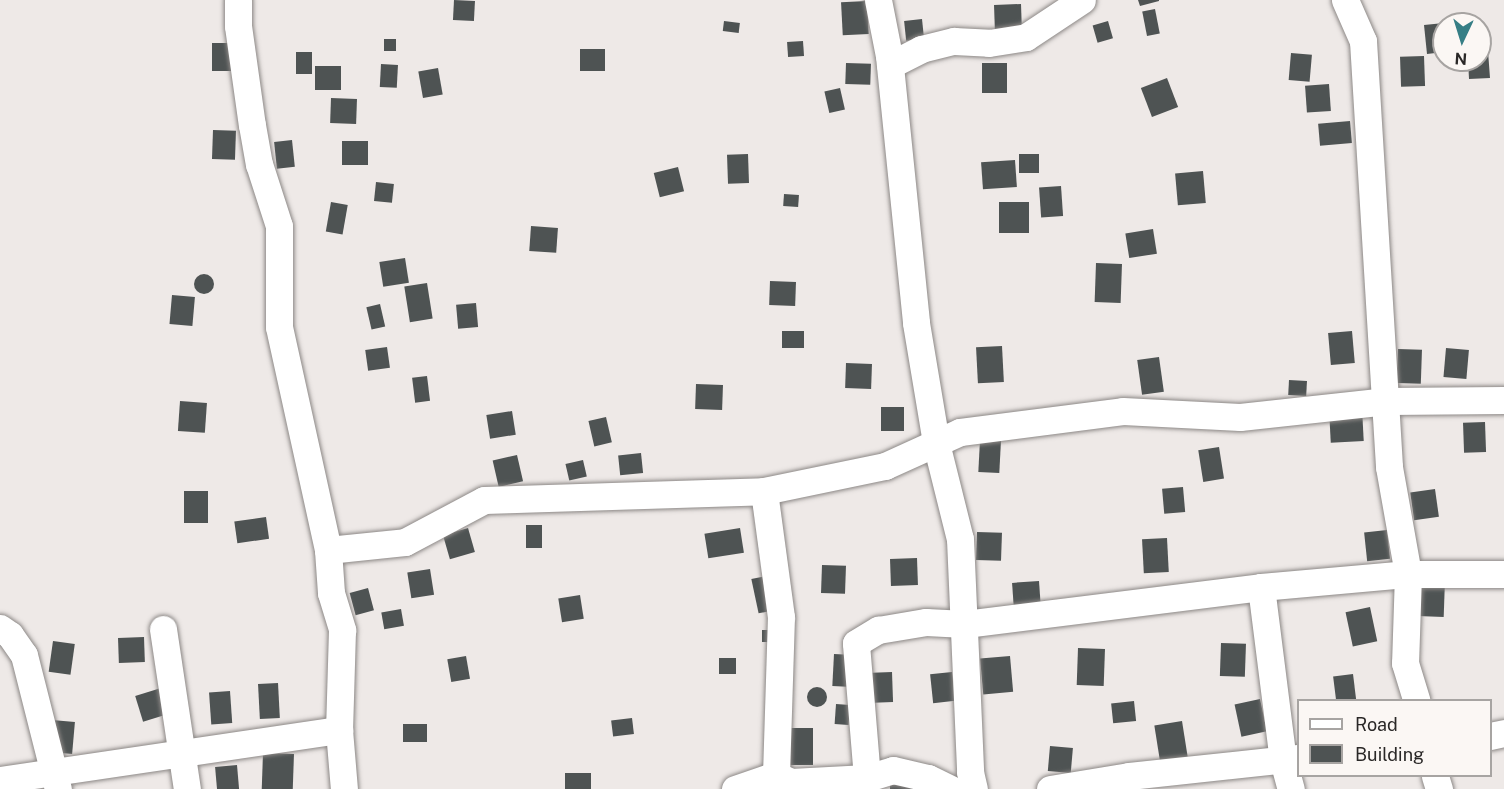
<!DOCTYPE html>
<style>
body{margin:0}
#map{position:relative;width:1504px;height:789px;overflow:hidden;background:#eee9e7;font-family:"Public Sans",sans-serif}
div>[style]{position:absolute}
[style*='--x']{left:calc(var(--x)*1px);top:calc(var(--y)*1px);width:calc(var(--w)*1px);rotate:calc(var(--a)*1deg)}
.building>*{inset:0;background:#4e5353;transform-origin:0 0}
.round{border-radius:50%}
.roads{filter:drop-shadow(0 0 2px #8c8886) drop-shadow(0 0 2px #8c8886)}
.minor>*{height:27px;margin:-13.5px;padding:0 13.5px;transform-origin:13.5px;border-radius:13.5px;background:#fff}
span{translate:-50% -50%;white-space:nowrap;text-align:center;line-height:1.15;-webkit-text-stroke:6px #fbf7f4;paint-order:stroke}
.legend{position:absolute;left:1297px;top:699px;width:195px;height:78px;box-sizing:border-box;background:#fbf7f4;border:2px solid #a7a4a2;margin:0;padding:8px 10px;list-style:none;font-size:18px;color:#2a2827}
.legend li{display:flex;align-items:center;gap:12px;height:30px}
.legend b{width:30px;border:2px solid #a7a4a2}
.north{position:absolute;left:1432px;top:12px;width:60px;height:60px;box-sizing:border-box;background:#fbf7f4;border:2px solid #a7a4a2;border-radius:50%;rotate:184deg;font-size:16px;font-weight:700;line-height:24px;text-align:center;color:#2a2827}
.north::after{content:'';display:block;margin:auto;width:21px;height:27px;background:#367e85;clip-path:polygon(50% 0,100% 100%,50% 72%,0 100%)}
</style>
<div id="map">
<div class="building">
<div style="left:454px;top:0;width:21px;height:20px;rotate:3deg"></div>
<div style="clip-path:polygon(1138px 0,1159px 0,1159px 1px,1140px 6px)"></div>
<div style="left:867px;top:1px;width:33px;height:26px;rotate:87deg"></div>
<div style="left:1021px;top:4px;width:29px;height:27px;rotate:88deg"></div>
<div style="left:1155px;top:9px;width:25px;height:13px;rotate:79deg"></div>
<div style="left:922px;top:19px;width:20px;height:18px;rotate:84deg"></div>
<div style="left:724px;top:21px;width:16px;height:10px;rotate:7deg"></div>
<div style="left:1108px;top:21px;width:18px;height:16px;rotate:74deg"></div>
<div style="clip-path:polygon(1444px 23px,1444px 52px,1427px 54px,1424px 25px)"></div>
<div style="left:384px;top:39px;width:12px;height:12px"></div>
<div style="left:803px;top:41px;width:15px;height:16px;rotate:86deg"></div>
<div style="left:212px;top:43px;width:22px;height:28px"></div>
<div style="left:580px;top:49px;width:25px;height:22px"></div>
<div style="clip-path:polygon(1488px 51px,1490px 78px,1469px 79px,1468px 60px,1480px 60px,1480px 52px)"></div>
<div style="left:296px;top:52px;width:16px;height:22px"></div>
<div style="left:1291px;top:53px;width:21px;height:27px;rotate:5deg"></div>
<div style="left:1424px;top:56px;width:30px;height:24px;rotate:88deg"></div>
<div style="left:846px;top:63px;width:25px;height:21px;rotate:2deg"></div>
<div style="left:982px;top:63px;width:25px;height:30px"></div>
<div style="left:381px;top:64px;width:17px;height:23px;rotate:3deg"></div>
<div style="left:315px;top:66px;width:26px;height:24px"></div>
<div style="left:438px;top:68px;width:27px;height:20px;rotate:80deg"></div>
<div style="left:1167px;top:78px;width:31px;height:28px;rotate:69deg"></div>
<div style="left:1329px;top:84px;width:27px;height:24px;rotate:86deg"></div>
<div style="left:840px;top:88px;width:22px;height:16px;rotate:77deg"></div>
<div style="left:331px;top:98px;width:26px;height:25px;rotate:2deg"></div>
<div style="left:1350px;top:121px;width:22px;height:32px;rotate:85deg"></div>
<div style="left:213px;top:130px;width:23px;height:29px;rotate:2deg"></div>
<div style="left:292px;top:140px;width:27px;height:18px;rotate:84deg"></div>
<div style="left:342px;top:141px;width:26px;height:24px"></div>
<div style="left:748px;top:154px;width:29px;height:21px;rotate:88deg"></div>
<div style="left:1019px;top:154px;width:20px;height:19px"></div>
<div style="left:1015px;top:160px;width:27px;height:34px;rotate:86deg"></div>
<div style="left:678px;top:167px;width:25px;height:25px;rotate:76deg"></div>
<div style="left:1203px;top:171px;width:32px;height:28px;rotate:85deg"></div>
<div style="left:376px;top:182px;width:18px;height:19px;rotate:6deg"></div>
<div style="left:1061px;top:186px;width:30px;height:22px;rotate:86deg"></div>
<div style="left:784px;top:194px;width:15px;height:12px;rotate:4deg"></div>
<div style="left:331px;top:202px;width:17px;height:30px;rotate:10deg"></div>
<div style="left:999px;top:202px;width:30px;height:31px"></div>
<div style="left:531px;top:226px;width:27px;height:25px;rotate:4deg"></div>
<div style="left:1153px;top:229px;width:25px;height:28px;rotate:81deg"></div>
<div style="left:405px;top:258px;width:25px;height:26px;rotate:81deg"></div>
<div style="left:1096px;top:263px;width:26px;height:39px;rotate:2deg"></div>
<div class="round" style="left:194px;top:274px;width:20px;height:20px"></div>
<div style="left:770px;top:281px;width:26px;height:24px;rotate:2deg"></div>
<div style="left:427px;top:283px;width:36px;height:23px;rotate:81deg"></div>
<div style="left:172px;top:295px;width:23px;height:29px;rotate:5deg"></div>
<div style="left:476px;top:303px;width:24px;height:20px;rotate:85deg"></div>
<div style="left:380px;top:304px;width:23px;height:14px;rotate:77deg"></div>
<div style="left:804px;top:331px;width:17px;height:22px;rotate:90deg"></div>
<div style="left:1352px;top:331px;width:32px;height:24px;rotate:85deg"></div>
<div style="left:1002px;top:346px;width:36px;height:26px;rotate:87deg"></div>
<div style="left:387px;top:347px;width:21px;height:22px;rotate:82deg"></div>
<div style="left:1446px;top:348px;width:23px;height:29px;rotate:5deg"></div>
<div style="left:1398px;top:349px;width:24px;height:34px;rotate:2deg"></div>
<div style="left:1159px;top:357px;width:35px;height:22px;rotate:82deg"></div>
<div style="left:846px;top:363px;width:26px;height:25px;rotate:2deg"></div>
<div style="left:427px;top:376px;width:25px;height:15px;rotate:83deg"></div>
<div style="left:1289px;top:380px;width:18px;height:15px;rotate:3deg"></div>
<div style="left:696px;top:384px;width:27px;height:25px;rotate:2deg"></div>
<div style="left:180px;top:401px;width:27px;height:30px;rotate:4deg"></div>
<div style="left:881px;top:407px;width:23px;height:24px"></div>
<div style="left:1362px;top:408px;width:33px;height:33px;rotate:87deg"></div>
<div style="left:512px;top:411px;width:24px;height:26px;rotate:81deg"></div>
<div style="left:606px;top:417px;width:26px;height:18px;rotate:77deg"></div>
<div style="left:1485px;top:422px;width:30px;height:22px;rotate:88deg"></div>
<div style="left:980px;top:440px;width:21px;height:32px;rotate:3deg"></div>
<div style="left:1219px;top:447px;width:32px;height:21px;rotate:81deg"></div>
<div style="left:641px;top:453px;width:20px;height:23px;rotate:84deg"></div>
<div style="left:517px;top:455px;width:27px;height:25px;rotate:77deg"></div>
<div style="left:583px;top:460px;width:17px;height:18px;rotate:77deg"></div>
<div style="left:1183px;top:487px;width:25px;height:21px;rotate:85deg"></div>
<div style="left:1435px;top:489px;width:28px;height:25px;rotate:82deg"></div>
<div style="left:208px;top:491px;width:32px;height:24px;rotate:90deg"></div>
<div style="left:266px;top:517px;width:22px;height:32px;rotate:82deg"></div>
<div style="left:526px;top:525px;width:16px;height:23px"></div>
<div style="left:468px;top:528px;width:25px;height:26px;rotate:74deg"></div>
<div style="left:740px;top:528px;width:25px;height:36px;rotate:81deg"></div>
<div style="left:1387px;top:530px;width:29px;height:23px;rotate:84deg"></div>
<div style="left:977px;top:532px;width:25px;height:28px;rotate:2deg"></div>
<div style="left:1167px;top:538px;width:34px;height:25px;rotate:87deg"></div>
<div style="left:917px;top:558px;width:27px;height:27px;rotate:88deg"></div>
<div style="left:822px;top:565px;width:24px;height:28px;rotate:2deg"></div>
<div style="left:430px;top:569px;width:26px;height:23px;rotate:81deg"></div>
<div style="left:766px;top:576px;width:35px;height:15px;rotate:78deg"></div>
<div style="left:1419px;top:579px;width:26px;height:37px;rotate:2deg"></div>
<div style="left:1039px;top:581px;width:26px;height:27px;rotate:86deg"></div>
<div style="left:368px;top:588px;width:23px;height:19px;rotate:75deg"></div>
<div style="left:580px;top:595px;width:24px;height:22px;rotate:81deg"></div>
<div style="left:1370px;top:607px;width:35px;height:25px;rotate:78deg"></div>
<div style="left:401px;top:609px;width:17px;height:20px;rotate:80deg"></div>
<div style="left:762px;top:630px;width:14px;height:12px"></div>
<div style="left:144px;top:637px;width:25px;height:26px;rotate:88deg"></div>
<div style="left:53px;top:641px;width:22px;height:31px;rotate:8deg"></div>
<div style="left:1221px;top:643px;width:25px;height:33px;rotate:2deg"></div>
<div style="left:1078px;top:648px;width:27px;height:37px;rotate:2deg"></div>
<div style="left:834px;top:654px;width:20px;height:32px;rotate:3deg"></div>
<div style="left:466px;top:656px;width:23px;height:19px;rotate:80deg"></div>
<div style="left:1010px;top:656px;width:36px;height:30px;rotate:85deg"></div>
<div style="left:719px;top:658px;width:17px;height:16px"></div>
<div style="left:892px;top:672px;width:30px;height:26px;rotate:88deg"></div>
<div style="left:952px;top:672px;width:29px;height:22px;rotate:84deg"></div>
<div style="left:1353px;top:674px;width:26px;height:20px;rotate:83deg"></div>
<div style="left:278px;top:683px;width:35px;height:20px;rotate:87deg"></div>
<div class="round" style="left:807px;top:687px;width:20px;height:20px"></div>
<div style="left:161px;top:688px;width:27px;height:27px;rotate:73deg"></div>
<div style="left:230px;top:691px;width:32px;height:21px;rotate:86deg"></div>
<div style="left:1260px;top:699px;width:33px;height:26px;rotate:78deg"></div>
<div style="left:1134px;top:701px;width:20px;height:23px;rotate:84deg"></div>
<div style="left:836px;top:704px;width:14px;height:20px;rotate:4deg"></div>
<div style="left:632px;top:718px;width:16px;height:21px;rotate:83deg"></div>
<div style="left:52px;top:720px;width:23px;height:32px;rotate:5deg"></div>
<div style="left:1182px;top:721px;width:39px;height:28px;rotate:81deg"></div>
<div style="left:403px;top:724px;width:24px;height:18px"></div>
<div style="left:783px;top:728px;width:30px;height:37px"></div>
<div style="left:1050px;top:746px;width:23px;height:25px;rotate:5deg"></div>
<div style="left:263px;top:753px;width:31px;height:36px;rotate:2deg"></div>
<div style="left:237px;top:765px;width:24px;height:22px;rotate:85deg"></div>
<div style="left:591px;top:773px;width:16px;height:26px;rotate:90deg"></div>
<div style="clip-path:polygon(890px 780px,918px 789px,890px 789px)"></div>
</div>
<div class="roads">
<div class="minor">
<div style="--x:238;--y:0;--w:26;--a:90"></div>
<div style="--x:238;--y:26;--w:100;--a:82"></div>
<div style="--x:252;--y:125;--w:40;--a:80"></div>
<div style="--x:259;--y:164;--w:65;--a:72.1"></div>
<div style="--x:279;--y:226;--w:101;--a:90"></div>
<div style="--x:279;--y:327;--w:228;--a:77.6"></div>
<div style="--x:328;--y:550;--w:43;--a:86"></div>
<div style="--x:331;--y:593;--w:39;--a:73"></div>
<div style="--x:342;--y:630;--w:100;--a:91.7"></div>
<div style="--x:339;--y:730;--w:59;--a:85.2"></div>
<div style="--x:878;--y:0;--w:57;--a:78.9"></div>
<div style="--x:889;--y:56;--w:268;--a:84.2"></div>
<div style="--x:916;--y:323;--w:122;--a:80.5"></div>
<div style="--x:936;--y:443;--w:99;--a:76"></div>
<div style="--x:960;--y:539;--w:233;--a:87.5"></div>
<div style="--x:970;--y:772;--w:17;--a:77"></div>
<div style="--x:1345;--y:0;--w:45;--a:66.3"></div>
<div style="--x:1363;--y:41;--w:427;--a:86.5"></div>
<div style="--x:1389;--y:467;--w:109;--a:79.9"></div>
<div style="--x:1408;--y:574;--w:89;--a:91.9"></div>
<div style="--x:1405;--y:663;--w:39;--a:73"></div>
<div style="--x:890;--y:65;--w:35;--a:-27"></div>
<div style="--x:921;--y:49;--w:34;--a:-14"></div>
<div style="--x:954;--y:41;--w:35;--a:3"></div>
<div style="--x:989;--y:43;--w:37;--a:-9"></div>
<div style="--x:1026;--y:37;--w:67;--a:-33.5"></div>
<div style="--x:328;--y:550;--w:77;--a:-5.9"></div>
<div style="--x:405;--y:542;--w:89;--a:-28"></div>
<div style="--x:484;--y:500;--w:280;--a:-1.8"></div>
<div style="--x:764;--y:491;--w:124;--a:-11.7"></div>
<div style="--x:885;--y:466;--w:82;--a:-24.4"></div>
<div style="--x:960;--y:432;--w:164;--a:-7.3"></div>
<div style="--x:1123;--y:411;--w:117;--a:2.9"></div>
<div style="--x:1240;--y:417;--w:148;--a:-6.2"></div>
<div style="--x:1387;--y:401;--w:117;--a:-0.5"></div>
<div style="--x:1261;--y:587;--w:174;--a:82.8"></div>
<div style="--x:1283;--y:760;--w:30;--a:75"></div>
<div style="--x:0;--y:628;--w:12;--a:35"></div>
<div style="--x:10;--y:635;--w:24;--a:55"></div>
<div style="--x:24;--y:655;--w:138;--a:75.8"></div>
<div style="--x:163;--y:629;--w:162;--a:81.5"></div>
<div style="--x:1490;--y:736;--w:14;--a:-12"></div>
<div style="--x:776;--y:775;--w:17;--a:25"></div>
<div style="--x:791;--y:782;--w:76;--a:-3"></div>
<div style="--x:867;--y:778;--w:27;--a:-17"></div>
<div style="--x:893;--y:770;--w:36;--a:13"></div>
<div style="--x:928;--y:778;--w:25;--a:26"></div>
<div style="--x:1435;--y:776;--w:14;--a:73"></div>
<div style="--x:867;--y:778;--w:135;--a:-94.7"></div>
<div style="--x:856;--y:643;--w:26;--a:-31"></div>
<div style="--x:878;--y:630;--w:49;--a:-9.5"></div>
<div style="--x:926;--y:622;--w:39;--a:3"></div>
<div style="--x:965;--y:624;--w:298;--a:-7.1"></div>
<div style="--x:1261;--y:587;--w:148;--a:-5.1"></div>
<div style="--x:1408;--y:574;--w:96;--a:0"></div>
<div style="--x:0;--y:780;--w:343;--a:-8.4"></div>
<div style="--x:735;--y:789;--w:43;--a:-18.9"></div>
<div style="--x:776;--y:775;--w:158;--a:-88.2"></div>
<div style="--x:781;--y:617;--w:127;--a:-97.7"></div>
<div style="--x:1050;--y:789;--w:80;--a:-9.3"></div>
<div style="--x:1129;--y:776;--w:170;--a:-6.1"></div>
</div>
</div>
<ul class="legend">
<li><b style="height:8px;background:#fff"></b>Road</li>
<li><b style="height:16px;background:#4e5353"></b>Building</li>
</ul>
<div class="north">N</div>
</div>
